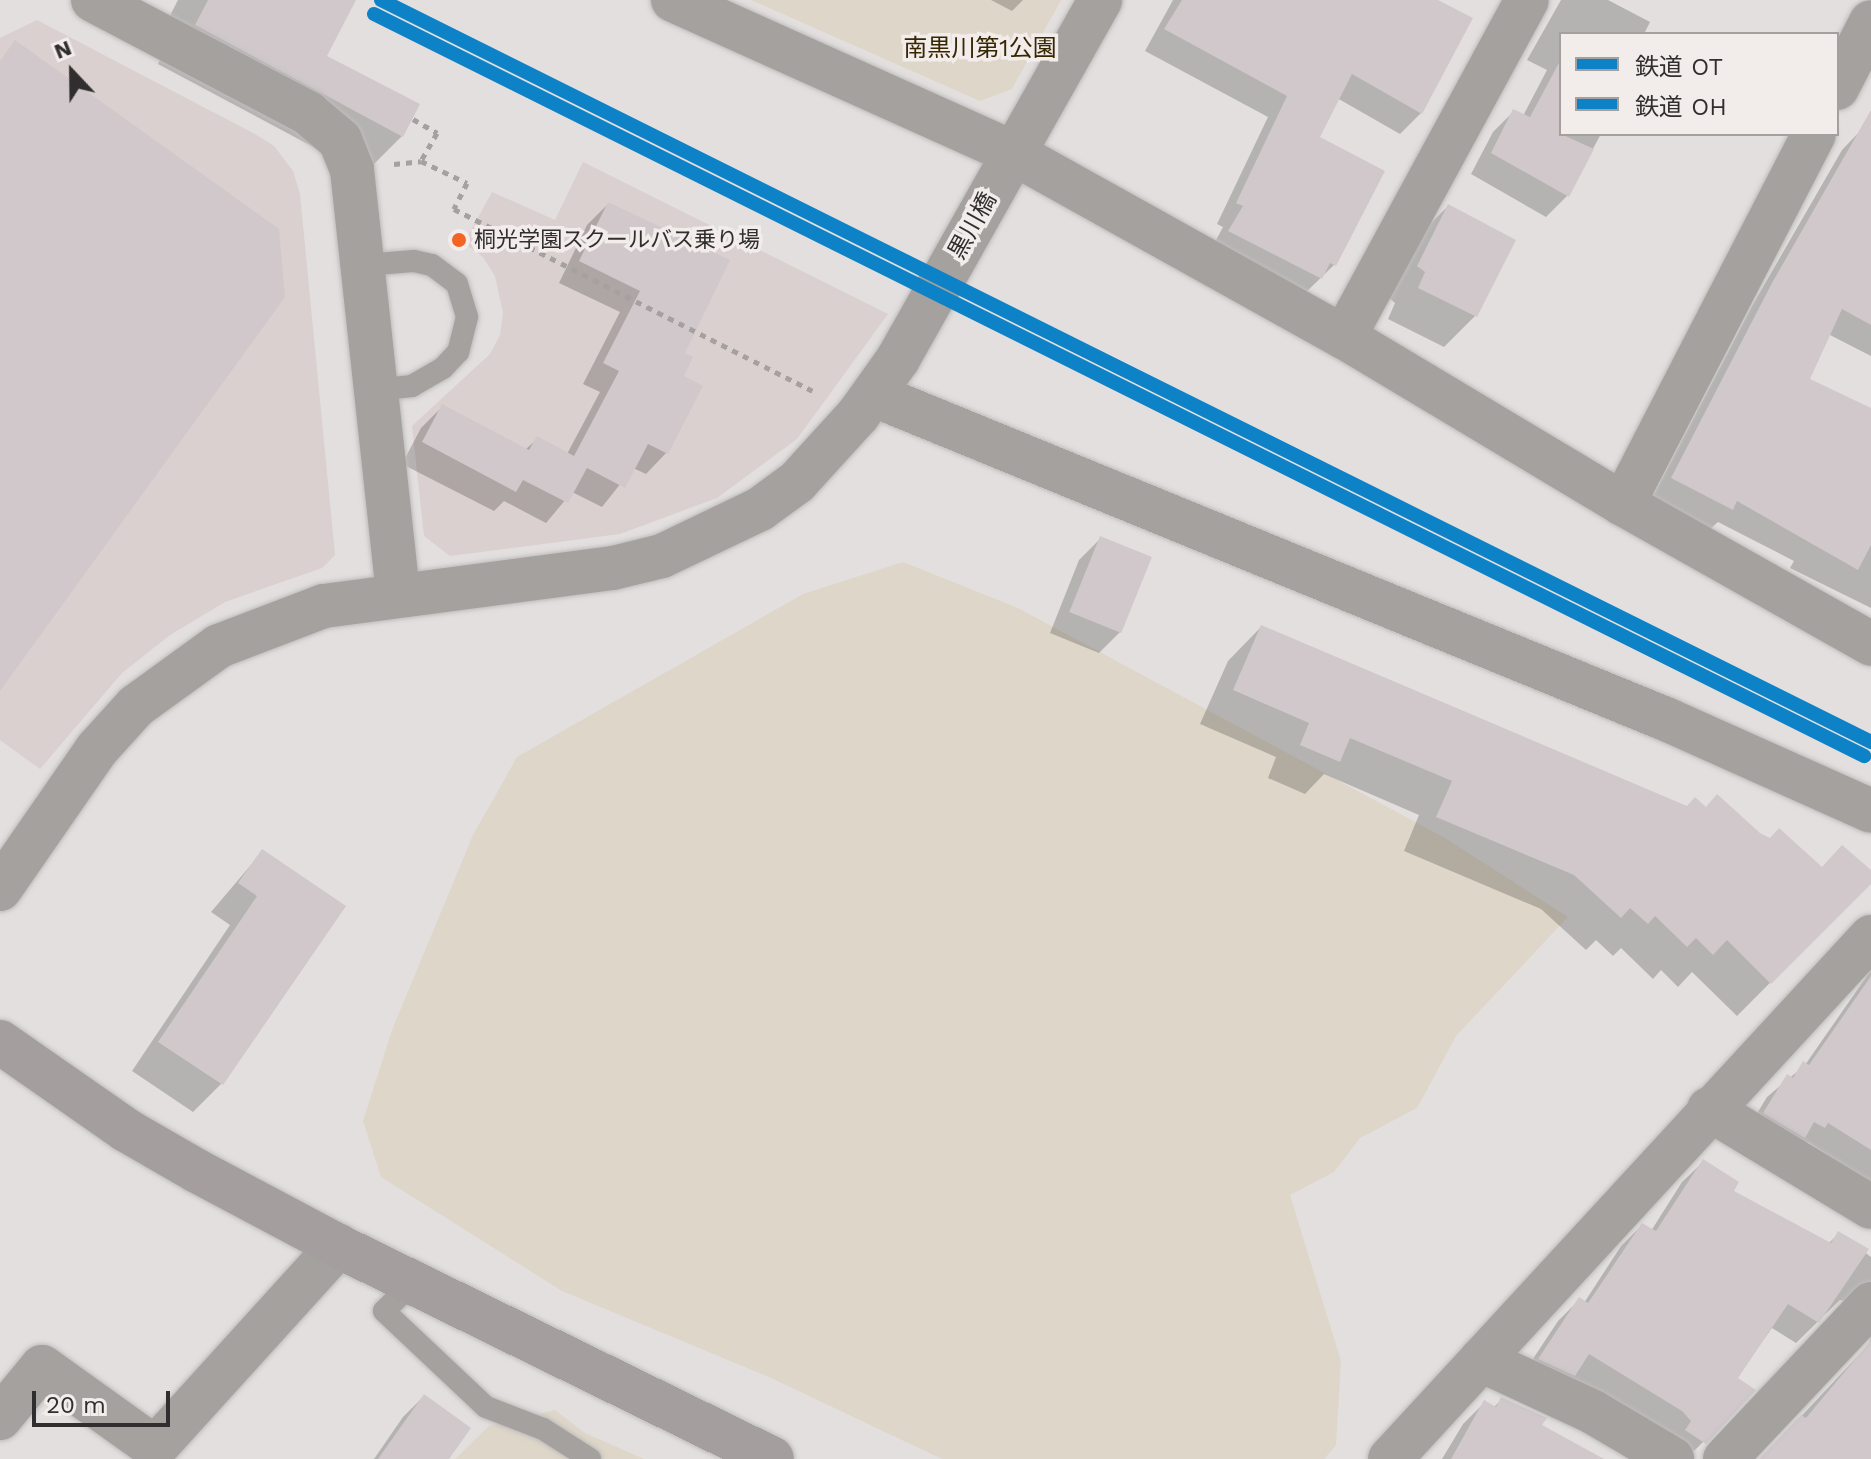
<!DOCTYPE html>
<meta charset="utf-8">
<style>
body{margin:0}
#map{position:relative;width:1871px;height:1459px;overflow:hidden;background:#e3dfdf;font-family:"Work Sans","Noto Sans JP",sans-serif}
div>[style]{position:absolute}
[style*='--x']{left:calc(var(--x)*1px);top:calc(var(--y)*1px);width:calc(var(--w)*1px);rotate:calc(var(--a)*1deg)}
.built>*{inset:0;background:#d9d0cf}
.green>*{inset:0;background:#ded6c8}
.shadow>*{inset:0;background:#0003}
.building>*{inset:0;background:#d0c8cb;transform-origin:0 0}
.path>*{height:5px;margin-top:-2.5px;transform-origin:0;background:repeating-linear-gradient(90deg,#a4a19f 0 6px,transparent 0 12px)}
.roads{filter:drop-shadow(0 0 2px #bebcbc) drop-shadow(0 0 2px #bebcbc)}
.service>*{height:22px;margin:-11px;padding:0 11px;transform-origin:11px;border-radius:11px;background:#a5a19e}
.minor>*{height:44px;margin:-22px;padding:0 22px;transform-origin:22px;border-radius:22px;background:#a5a19e}
.tertiary>*{height:44px;margin:-22px;padding:0 22px;transform-origin:22px;border-radius:22px;background:#a5a19e}
.secondary>*{height:44px;margin:-22px;padding:0 22px;transform-origin:22px;border-radius:22px;background:#a49f9e}
.rail-1>*{height:14px;margin:-7px;padding:0 7px;transform-origin:7px;border-radius:7px;background:#0d82c7}
.rail-2>*{height:14px;margin:-7px;padding:0 7px;transform-origin:7px;border-radius:7px;background:#0d82c7}
.dots>*{width:22px;height:22px;translate:-50% -50%;box-sizing:border-box;border:4px solid #f2eceb;border-radius:50%}
span{translate:-50% -50%;white-space:nowrap;text-align:center;line-height:1.15;-webkit-text-stroke:7px #f2eceb;paint-order:stroke}
.bus-label{font-size:22px;color:#302e2e}
.left{translate:0 -50%;text-align:left}
.park-label{font-size:24px;color:#362700}
.street-label{font-size:24px;color:#302e2e}
.legend{position:absolute;left:1559px;top:32px;width:280px;height:104px;box-sizing:border-box;background:#f2eceb;border:2px solid #a4a09f;margin:0;padding:10px 14px;list-style:none;font-size:24px;color:#302e2e}
.legend li{display:flex;align-items:center;gap:16px;height:40px}
.legend b{width:40px;border:2px solid #a4a09f}
.north{position:absolute;left:32px;top:32px;width:80px;height:80px;-webkit-text-stroke:6px #f2eceb;paint-order:stroke;rotate:338deg;font-size:22px;font-weight:700;line-height:32px;text-align:center;color:#302e2e}
.north::after{content:'';display:block;margin:auto;width:28px;height:36px;background:#302e2e;clip-path:polygon(50% 0,100% 100%,50% 72%,0 100%)}
.scale{position:absolute;left:32px;top:1391px;width:138px;height:36px;box-sizing:border-box;border:4px solid #302e2e;border-top:0;padding-left:10px;font-size:24px;line-height:28px;white-space:nowrap;color:#302e2e;-webkit-text-stroke:6px #f2eceb;paint-order:stroke}
</style>
<div id="map">
<div class="built">
<div style="clip-path:polygon(37px 20px,253px 133px,274px 146px,293px 171px,300px 194px,335px 555px,322px 568px,225px 602px,170px 635px,122px 673px,40px 769px,0 740px,0 38px)"></div>
<div style="clip-path:polygon(583px 162px,888px 314px,797px 439px,717px 498px,620px 534px,450px 556px,424px 536px,412px 426px,490px 354px,500px 335px,503px 313px,495px 276px,483px 257px,464px 243px,492px 192px,555px 220px)"></div>
</div>
<div class="green">
<div style="clip-path:polygon(751px 0,1061px 0,1012px 89px,980px 101px)"></div>
<div style="clip-path:polygon(903px 562px,1018px 608px,1445px 838px,1568px 917px,1456px 1036px,1417px 1108px,1360px 1138px,1334px 1172px,1290px 1195px,1341px 1361px,1336px 1445px,1324px 1459px,942px 1459px,771px 1378px,562px 1291px,381px 1177px,363px 1121px,392px 1030px,473px 835px,517px 757px,803px 594px)"></div>
<div style="clip-path:polygon(555px 1410px,585px 1433px,644px 1459px,455px 1459px,489px 1426px)"></div>
</div>
<div class="shadow">
<div style="clip-path:polygon(178px 0,354px 0,324px 57px,402px 136px,364px 174px,158px 64px,173px 34px,163px 29px)"></div>
<div style="clip-path:polygon(991px 0,1023px 0,1012px 11px)"></div>
<div style="clip-path:polygon(1173px 0,1434px 0,1421px 113px,1400px 134px,1337px 98px,1317px 137px,1334px 265px,1300px 298px,1209px 253px,1223px 227px,1217px 224px,1268px 117px,1145px 51px)"></div>
<div style="clip-path:polygon(1561px 0,1608px 0,1650px 22px,1644px 34px,1561px 34px,1561px 134px,1601px 134px,1567px 196px,1546px 217px,1471px 174px,1493px 132px,1514px 111px,1523px 116px,1547px 70px,1527px 60px)"></div>
<div style="clip-path:polygon(1862px 129px,1871px 134px,1871px 356px,1828px 334px,1807px 380px,1871px 412px,1871px 608px,1790px 568px,1794px 561px,1718px 522px,1710px 529px,1651px 500px,1752px 306px,1842px 150px)"></div>
<div style="clip-path:polygon(608px 204px,682px 354px,666px 453px,646px 474px,633px 468px,602px 507px,572px 492px,546px 523px,504px 501px,494px 511px,402px 464px,421px 428px,442px 407px,525px 450px,537px 439px,567px 454px,600px 392px,583px 384px,620px 312px,559px 283px,587px 225px)"></div>
<div style="clip-path:polygon(1448px 206px,1475px 316px,1444px 347px,1388px 319px,1395px 303px,1388px 297px,1417px 237px)"></div>
<div style="clip-path:polygon(1100px 539px,1120px 632px,1099px 653px,1050px 633px,1079px 560px)"></div>
<div style="clip-path:polygon(1261px 627px,1687px 808px,1705px 809px,1821px 869px,1871px 873px,1871px 881px,1737px 1016px,1692px 972px,1678px 987px,1661px 970px,1653px 979px,1621px 948px,1613px 956px,1596px 940px,1586px 950px,1541px 909px,1404px 851px,1419px 815px,1324px 774px,1305px 794px,1268px 778px,1276px 757px,1200px 724px,1228px 661px)"></div>
<div style="clip-path:polygon(262px 852px,343px 907px,221px 1084px,193px 1112px,132px 1071px,230px 925px,211px 912px)"></div>
<div style="clip-path:polygon(1871px 970px,1871px 1183px,1808px 1142px,1803px 1147px,1747px 1130px,1767px 1097px,1805px 1065px)"></div>
<div style="clip-path:polygon(1703px 1162px,1731px 1192px,1828px 1244px,1839px 1233px,1871px 1257px,1871px 1313px,1867px 1306px,1840px 1300px,1796px 1343px,1772px 1328px,1735px 1379px,1715px 1430px,1694px 1451px,1571px 1377px,1552px 1396px,1519px 1380px,1558px 1321px,1579px 1300px,1584px 1303px,1621px 1246px,1642px 1225px,1651px 1231px,1682px 1182px)"></div>
<div style="clip-path:polygon(1871px 1336px,1871px 1459px,1761px 1459px,1869px 1344px)"></div>
<div style="clip-path:polygon(424px 1396px,447px 1459px,374px 1459px,403px 1417px)"></div>
<div style="clip-path:polygon(1502px 1399px,1539px 1426px,1600px 1459px,1442px 1459px,1463px 1424px,1484px 1403px,1493px 1408px)"></div>
</div>
<div class="building">
<div style="clip-path:polygon(208px 0,356px 0,327px 56px,420px 104px,403px 137px,195px 25px)"></div>
<div style="clip-path:polygon(1182px 0,1438px 0,1473px 18px,1422px 114px,1352px 74px,1320px 137px,1385px 171px,1336px 266px,1330px 263px,1322px 279px,1228px 231px,1243px 206px,1236px 203px,1287px 96px,1164px 29px)"></div>
<div style="clip-path:polygon(15px 40px,279px 229px,285px 297px,0 691px,0 61px)"></div>
<div style="clip-path:polygon(1561px 59px,1561px 134px,1594px 149px,1569px 197px,1491px 153px,1513px 109px,1530px 117px)"></div>
<div style="clip-path:polygon(1871px 110px,1871px 325px,1842px 309px,1810px 379px,1871px 408px,1871px 545px,1858px 570px,1737px 501px,1733px 510px,1671px 478px,1772px 283px)"></div>
<div style="clip-path:polygon(608px 202px,730px 260px,685px 353px,693px 357px,684px 376px,703px 386px,668px 454px,648px 444px,625px 488px,587px 468px,568px 503px,523px 480px,516px 492px,422px 442px,442px 404px,529px 450px,537px 436px,574px 456px,619px 371px,603px 363px,640px 291px,579px 261px)"></div>
<div style="clip-path:polygon(1448px 204px,1516px 240px,1477px 317px,1418px 288px,1425px 272px,1417px 266px)"></div>
<div style="left:1100px;top:536px;width:56px;height:82px;rotate:22deg"></div>
<div style="clip-path:polygon(1261px 625px,1687px 806px,1695px 797px,1706px 807px,1717px 794px,1760px 833px,1770px 838px,1779px 828px,1822px 867px,1842px 845px,1871px 870px,1871px 884px,1771px 984px,1727px 940px,1713px 955px,1696px 938px,1687px 947px,1655px 916px,1648px 924px,1630px 908px,1621px 918px,1574px 875px,1436px 817px,1452px 781px,1350px 738px,1340px 762px,1300px 745px,1309px 723px,1233px 690px)"></div>
<div style="clip-path:polygon(262px 849px,346px 906px,223px 1085px,158px 1042px,257px 896px,238px 883px)"></div>
<div style="clip-path:polygon(1871px 976px,1871px 1150px,1828px 1123px,1825px 1128px,1814px 1122px,1805px 1138px,1763px 1113px,1787px 1074px,1793px 1078px,1803px 1061px,1809px 1065px)"></div>
<div style="clip-path:polygon(1703px 1159px,1739px 1182px,1734px 1191px,1831px 1243px,1838px 1231px,1869px 1249px,1819px 1323px,1788px 1304px,1738px 1378px,1756px 1390px,1706px 1444px,1685px 1430px,1691px 1421px,1682px 1411px,1589px 1354px,1575px 1376px,1538px 1359px,1579px 1297px,1588px 1303px,1642px 1223px,1656px 1231px)"></div>
<div style="clip-path:polygon(1871px 1340px,1871px 1459px,1759px 1459px,1801px 1415px,1806px 1418px)"></div>
<div style="clip-path:polygon(424px 1394px,471px 1428px,449px 1459px,378px 1459px)"></div>
<div style="clip-path:polygon(1501px 1397px,1547px 1418px,1542px 1425px,1604px 1459px,1451px 1459px,1484px 1400px,1496px 1407px)"></div>
</div>
<div class="path">
<div style="--x:413;--y:119;--w:28;--a:30"></div>
<div style="--x:437;--y:133;--w:32;--a:120"></div>
<div style="--x:421;--y:161;--w:51;--a:25.6"></div>
<div style="--x:467;--y:183;--w:29;--a:117"></div>
<div style="--x:454;--y:209;--w:408;--a:26.9"></div>
<div style="--x:394;--y:164;--w:27;--a:-6"></div>
</div>
<div class="roads">
<div class="service">
<div style="--x:363;--y:265;--w:51;--a:-4.5"></div>
<div style="--x:414;--y:261;--w:18;--a:13"></div>
<div style="--x:432;--y:265;--w:31;--a:37"></div>
<div style="--x:457;--y:284;--w:34;--a:73"></div>
<div style="--x:467;--y:317;--w:36;--a:104"></div>
<div style="--x:458;--y:352;--w:22;--a:133"></div>
<div style="--x:443;--y:368;--w:36;--a:150"></div>
<div style="--x:412;--y:386;--w:36;--a:174"></div>
<div style="--x:413;--y:1283;--w:40;--a:136"></div>
<div style="--x:384;--y:1311;--w:140;--a:43.3"></div>
<div style="--x:486;--y:1407;--w:61;--a:21.1"></div>
<div style="--x:543;--y:1429;--w:56;--a:32.6"></div>
</div>
<div class="minor">
<div style="--x:93;--y:0;--w:243;--a:27.7"></div>
<div style="--x:308;--y:113;--w:42;--a:40.2"></div>
<div style="--x:340;--y:140;--w:32;--a:68"></div>
<div style="--x:352;--y:170;--w:424;--a:83.8"></div>
<div style="--x:673;--y:0;--w:373;--a:24.2"></div>
<div style="--x:1013;--y:153;--w:379;--a:29.1"></div>
<div style="--x:1344;--y:337;--w:325;--a:30.9"></div>
<div style="--x:1623;--y:504;--w:285;--a:29.4"></div>
<div style="--x:1837;--y:88;--w:74;--a:-62.7"></div>
<div style="--x:1344;--y:337;--w:383;--a:-61.5"></div>
<div style="--x:874;--y:395;--w:858;--a:22.26"></div>
<div style="--x:1668;--y:720;--w:222;--a:24.1"></div>
<div style="--x:1623;--y:504;--w:416;--a:-62.7"></div>
<div style="--x:1709;--y:1109;--w:189;--a:31.2"></div>
<div style="--x:1481;--y:1360;--w:123;--a:24.9"></div>
<div style="--x:1593;--y:1412;--w:92;--a:30.7"></div>
<div style="--x:0;--y:1418;--w:66;--a:-50.5"></div>
<div style="--x:42;--y:1367;--w:139;--a:35.6"></div>
<div style="--x:155;--y:1448;--w:273;--a:-47.8"></div>
<div style="--x:1390;--y:1459;--w:710;--a:-47.34"></div>
<div style="--x:1725;--y:1459;--w:213;--a:-46.7"></div>
</div>
<div class="tertiary">
<div style="--x:0;--y:889;--w:170;--a:-55.3"></div>
<div style="--x:97;--y:749;--w:58;--a:-47.8"></div>
<div style="--x:136;--y:706;--w:102;--a:-35.9"></div>
<div style="--x:219;--y:646;--w:112;--a:-20.9"></div>
<div style="--x:324;--y:606;--w:291;--a:-7.5"></div>
<div style="--x:613;--y:568;--w:50;--a:-13.8"></div>
<div style="--x:662;--y:556;--w:109;--a:-25.6"></div>
<div style="--x:760;--y:509;--w:46;--a:-36.1"></div>
<div style="--x:797;--y:482;--w:91;--a:-47.7"></div>
<div style="--x:858;--y:415;--w:69;--a:-54.5"></div>
<div style="--x:898;--y:359;--w:412;--a:-60.6"></div>
</div>
<div class="secondary">
<div style="--x:0;--y:1042;--w:154;--a:34.9"></div>
<div style="--x:126;--y:1130;--w:82;--a:30"></div>
<div style="--x:197;--y:1171;--w:160;--a:28"></div>
<div style="--x:338;--y:1246;--w:483;--a:26.1"></div>
</div>
</div>
<div class="rail-1">
<div style="--x:381;--y:0;--w:1665;--a:26.47"></div>
</div>
<div class="rail-2">
<div style="--x:374;--y:14;--w:1665;--a:26.47"></div>
</div>
<div class="dots">
<div style="left:459px;top:240px;background:#f26522"></div>
</div>
<div class="bus-label">
<span class="left" style="left:474px;top:240px">桐光学園スクールバス乗り場</span>
</div>
<div class="park-label">
<span style="left:980px;top:49px">南黒川第1公園</span>
</div>
<div class="street-label">
<span style="left:973px;top:226px;rotate:-61deg">黒川橋</span>
</div>
<ul class="legend">
<li><b style="height:10px;background:#0d82c7"></b>鉄道 OT</li>
<li><b style="height:10px;background:#0d82c7"></b>鉄道 OH</li>
</ul>
<div class="north">N</div>
<div class="scale">20 m</div>
</div>
